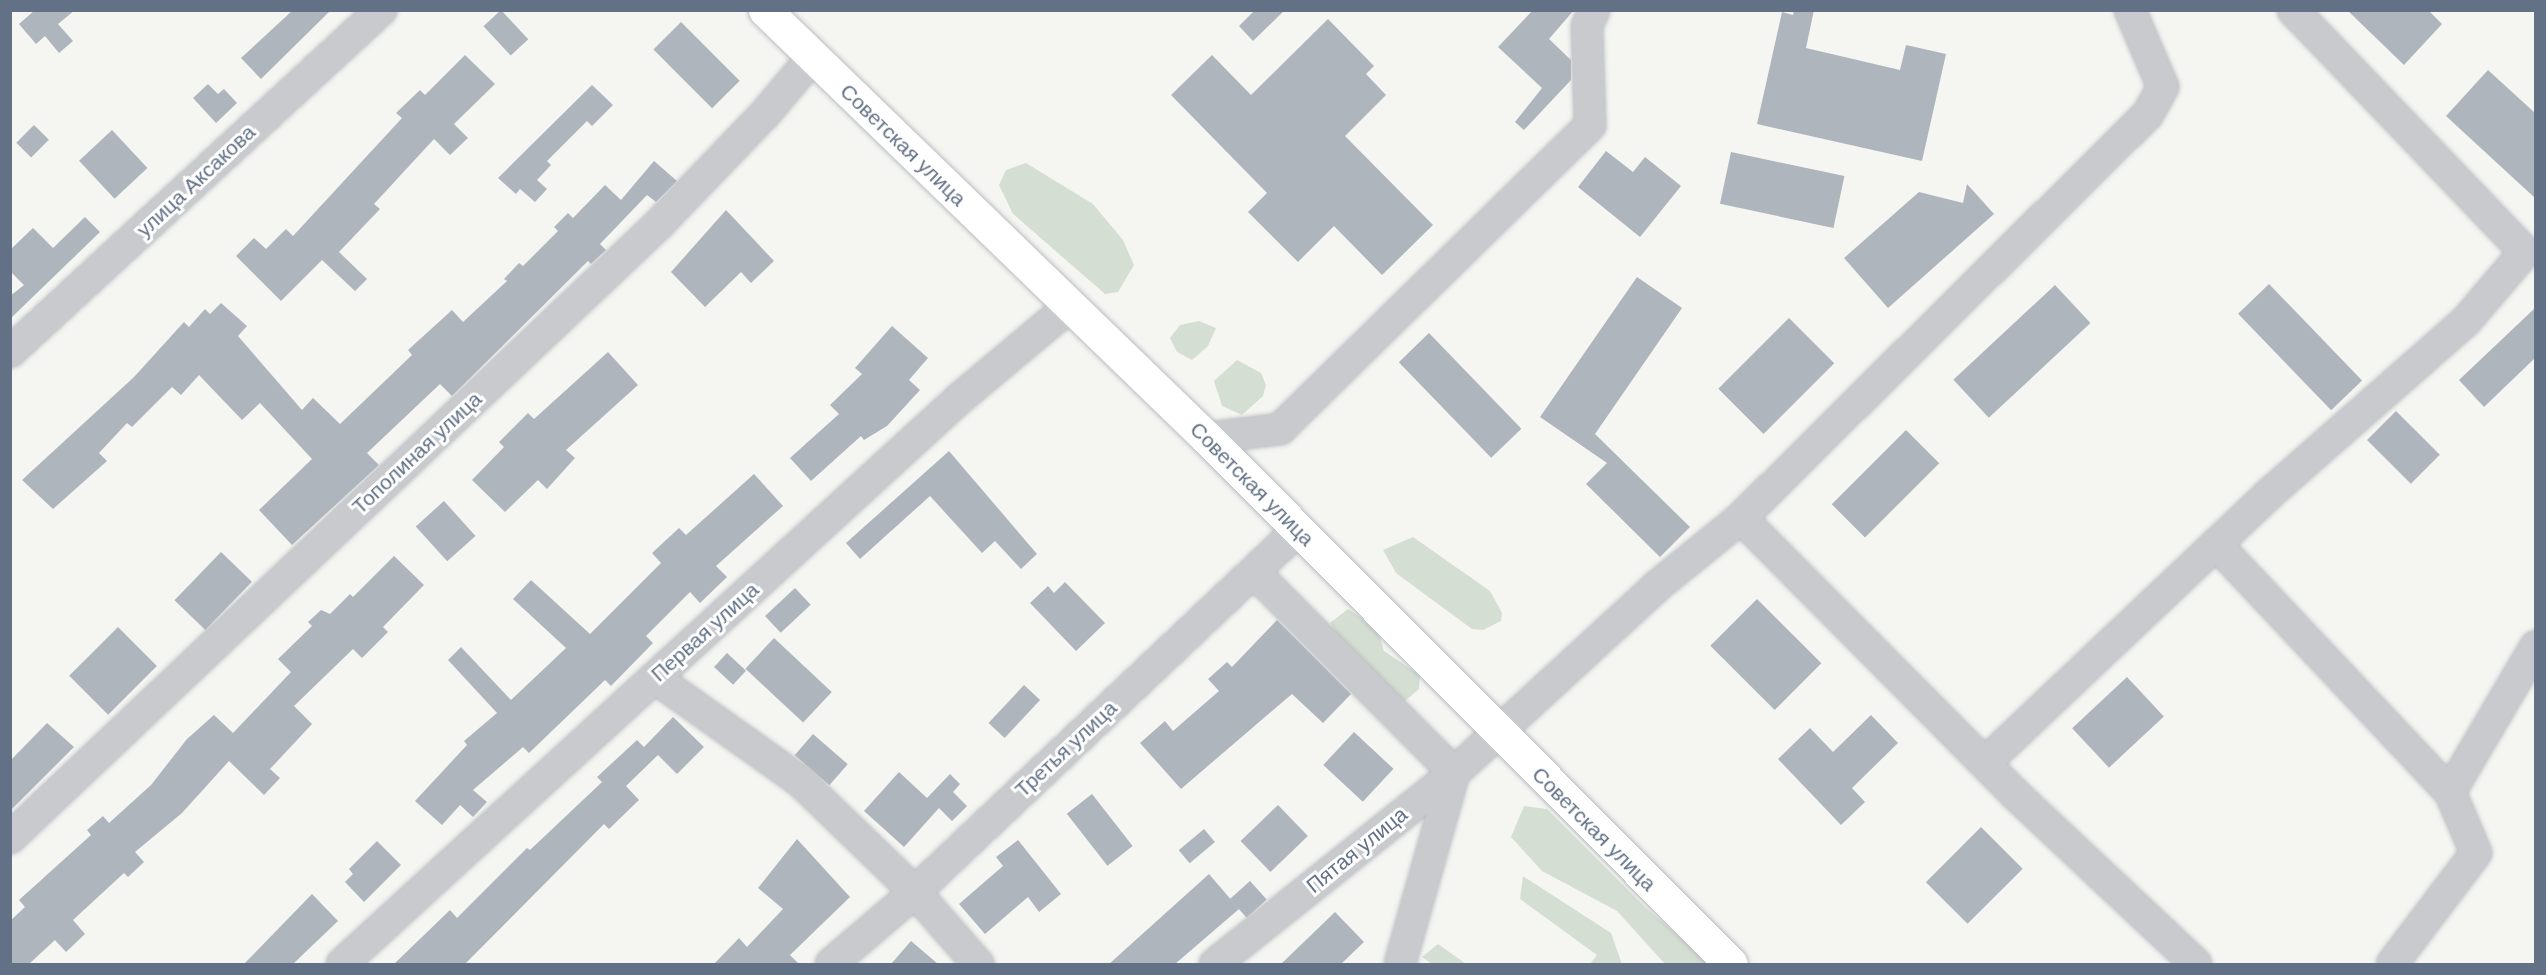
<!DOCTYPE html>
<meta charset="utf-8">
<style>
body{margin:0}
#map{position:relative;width:2546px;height:975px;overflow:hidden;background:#f5f6f2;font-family:Arial,sans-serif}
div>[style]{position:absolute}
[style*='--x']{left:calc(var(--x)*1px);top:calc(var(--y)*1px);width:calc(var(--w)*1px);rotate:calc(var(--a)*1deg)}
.green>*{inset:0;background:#d5ded2}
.building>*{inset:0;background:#afb5bd;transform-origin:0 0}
.roads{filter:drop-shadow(0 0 2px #babdc1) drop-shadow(0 0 2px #babdc1)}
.minor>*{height:30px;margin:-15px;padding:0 15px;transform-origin:15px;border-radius:15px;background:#c8cace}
.major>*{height:33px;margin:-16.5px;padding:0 16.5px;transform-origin:16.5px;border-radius:16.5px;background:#fff}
span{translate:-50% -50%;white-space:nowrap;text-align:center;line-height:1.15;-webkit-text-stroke:6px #fff;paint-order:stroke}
.street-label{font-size:21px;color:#627186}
.frame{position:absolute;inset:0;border:12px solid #627186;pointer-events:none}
</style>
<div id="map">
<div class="green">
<div style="clip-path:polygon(1026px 163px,1093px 204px,1123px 240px,1134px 265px,1118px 292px,1105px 294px,1013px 214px,999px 185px,1006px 170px)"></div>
<div style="clip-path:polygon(1199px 321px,1216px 328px,1208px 346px,1192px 360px,1177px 352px,1170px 338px,1180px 325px)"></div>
<div style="clip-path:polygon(1237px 360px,1261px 373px,1266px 385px,1263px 396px,1242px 415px,1222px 406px,1214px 381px)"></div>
<div style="clip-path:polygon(1413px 537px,1490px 591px,1502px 613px,1501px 621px,1483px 630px,1472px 629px,1396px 573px,1383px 550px)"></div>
<div style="clip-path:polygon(1348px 609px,1377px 628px,1384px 651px,1420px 675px,1419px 689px,1404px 702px,1383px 691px,1351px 656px,1330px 623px)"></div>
<div style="clip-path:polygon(1524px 806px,1547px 809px,1645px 907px,1711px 964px,1665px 964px,1617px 911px,1542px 871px,1511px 837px)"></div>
<div style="clip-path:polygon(1523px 876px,1611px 933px,1622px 964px,1590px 964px,1597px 955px,1520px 899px)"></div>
<div style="clip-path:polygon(1438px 944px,1466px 964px,1432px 964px,1422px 957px)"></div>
</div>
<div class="building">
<div style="clip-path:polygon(35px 10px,75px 10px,58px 24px,73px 41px,59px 53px,45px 36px,36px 44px,19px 24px)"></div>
<div style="clip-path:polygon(293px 10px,331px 10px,261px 79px,241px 58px)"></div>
<div style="left:501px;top:10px;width:40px;height:24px;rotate:47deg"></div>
<div style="clip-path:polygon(1255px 10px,1285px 10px,1253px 41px,1239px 26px)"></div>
<div style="clip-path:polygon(1533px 10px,1574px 10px,1549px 39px,1571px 60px,1571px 80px,1524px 130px,1515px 122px,1542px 88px,1498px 47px)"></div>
<div style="clip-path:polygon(1794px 10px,1814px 10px,1806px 48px,1900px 70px,1906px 45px,1946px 54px,1922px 161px,1757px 124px,1782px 12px,1793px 15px)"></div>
<div style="clip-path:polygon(2347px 10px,2428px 10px,2442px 24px,2404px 65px)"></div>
<div style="clip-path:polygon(1328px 19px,1374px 66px,1366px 74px,1386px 95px,1345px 136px,1433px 225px,1382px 275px,1334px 226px,1298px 262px,1248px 212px,1267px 193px,1171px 95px,1212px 55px,1251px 95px)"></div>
<div style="left:681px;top:22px;width:83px;height:39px;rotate:45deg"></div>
<div style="clip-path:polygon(465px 55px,495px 84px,454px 124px,468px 138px,450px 155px,434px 139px,374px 204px,380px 209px,339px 252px,367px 279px,355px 291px,322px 260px,281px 301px,236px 256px,254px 238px,266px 249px,286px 229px,293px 236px,402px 118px,396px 113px,420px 90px,425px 95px)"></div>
<div style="clip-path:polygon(2488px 70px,2535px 113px,2535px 198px,2446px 116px)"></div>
<div style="clip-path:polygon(208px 84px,218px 94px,224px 89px,237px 103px,216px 123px,193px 98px)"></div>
<div style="clip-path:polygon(592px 85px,613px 105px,592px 126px,587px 121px,547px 161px,551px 165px,537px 180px,547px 189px,535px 202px,520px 189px,516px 194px,498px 178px)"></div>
<div style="left:34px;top:125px;width:21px;height:25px;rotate:45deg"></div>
<div style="left:112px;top:130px;width:52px;height:45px;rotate:47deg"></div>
<div style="clip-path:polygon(1606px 151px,1633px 172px,1645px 157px,1681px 186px,1640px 237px,1578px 187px)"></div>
<div style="left:1731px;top:152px;width:116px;height:53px;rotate:12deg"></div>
<div style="clip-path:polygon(654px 161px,677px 181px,656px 202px,647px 195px,600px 244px,606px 250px,591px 264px,588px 261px,452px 396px,440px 384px,367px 453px,379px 465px,292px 545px,259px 510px,312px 459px,260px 403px,242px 420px,199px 375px,181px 395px,172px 387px,132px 427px,127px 423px,99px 453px,107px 461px,53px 509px,22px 480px,134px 377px,184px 322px,189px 327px,205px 309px,210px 314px,221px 303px,247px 326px,238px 336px,302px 410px,313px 398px,340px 424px,412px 355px,408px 350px,452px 310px,463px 322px,507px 281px,504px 279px,519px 263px,523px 266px,558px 231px,554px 227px,568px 213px,573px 218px,605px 185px,621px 200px)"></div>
<div style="clip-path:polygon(1967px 184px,1994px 214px,1888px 308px,1844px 258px,1919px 192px,1963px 203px)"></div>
<div style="clip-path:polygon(726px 210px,774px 261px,751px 283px,741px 272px,705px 307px,671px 272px)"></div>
<div style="clip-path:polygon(85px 217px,100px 232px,10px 319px,10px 296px,24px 285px,10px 271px,10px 250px,33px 228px,53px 248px)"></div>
<div style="clip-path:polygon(1637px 277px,1682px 308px,1595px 434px,1690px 527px,1660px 557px,1586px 484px,1607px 463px,1540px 417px)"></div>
<div style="left:2269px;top:284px;width:134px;height:43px;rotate:46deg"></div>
<div style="left:2055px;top:285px;width:52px;height:139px;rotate:47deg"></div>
<div style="clip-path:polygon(2535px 308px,2535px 358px,2484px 407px,2459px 380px)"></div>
<div style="left:1789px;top:318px;width:64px;height:100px;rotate:45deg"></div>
<div style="clip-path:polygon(892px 326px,928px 358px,909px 380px,920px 390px,887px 426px,864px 440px,861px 436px,811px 481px,790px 458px,839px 414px,830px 405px,862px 374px,855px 368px)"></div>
<div style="left:1429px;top:333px;width:133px;height:42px;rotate:46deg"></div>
<div style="clip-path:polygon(608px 352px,638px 385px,566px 450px,575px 458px,547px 489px,538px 480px,505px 512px,472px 480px,504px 447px,499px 442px,528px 413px,534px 419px)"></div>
<div style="left:2396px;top:411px;width:62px;height:41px;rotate:45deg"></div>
<div style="left:1906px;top:430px;width:47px;height:105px;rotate:45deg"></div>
<div style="clip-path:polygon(949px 451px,1037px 554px,1021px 569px,995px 541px,982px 553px,930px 496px,860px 559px,846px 543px)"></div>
<div style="clip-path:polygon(754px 474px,783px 506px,716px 566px,727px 577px,700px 603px,690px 592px,646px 636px,653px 643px,611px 686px,605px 680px,529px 753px,523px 747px,473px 790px,487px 802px,473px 817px,460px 805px,442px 825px,415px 801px,467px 745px,464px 741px,497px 713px,448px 660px,461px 647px,511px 700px,566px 648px,513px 599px,531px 580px,590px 634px,661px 563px,652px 553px,679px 528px,686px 535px)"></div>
<div style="left:444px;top:501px;width:47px;height:38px;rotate:48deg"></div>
<div style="left:221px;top:552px;width:43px;height:67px;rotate:44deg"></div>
<div style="clip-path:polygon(394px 556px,424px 585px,383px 627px,388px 632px,362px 658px,353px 649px,294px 706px,312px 724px,270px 769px,280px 778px,264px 795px,229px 761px,182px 813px,135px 852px,144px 862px,128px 877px,124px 873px,73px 920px,85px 934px,66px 952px,55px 940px,29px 964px,10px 964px,10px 921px,25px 907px,19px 900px,91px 835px,87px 830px,103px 816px,109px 823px,151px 785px,187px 739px,214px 715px,233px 733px,291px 672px,278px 659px,312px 626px,308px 622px,321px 610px,330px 614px,350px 594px,353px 597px)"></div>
<div style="clip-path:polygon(1065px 582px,1105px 623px,1076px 651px,1030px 603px,1048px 586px,1054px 593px)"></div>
<div style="left:795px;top:588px;width:23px;height:41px;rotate:47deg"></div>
<div style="left:1757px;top:599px;width:91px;height:66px;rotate:45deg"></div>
<div style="clip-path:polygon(1277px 620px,1351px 694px,1323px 723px,1292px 694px,1181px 789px,1140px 743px,1165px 721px,1173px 731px,1219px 691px,1208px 679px,1227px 662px,1232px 667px)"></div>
<div style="left:118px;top:627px;width:55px;height:69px;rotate:45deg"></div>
<div style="left:774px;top:638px;width:79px;height:42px;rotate:43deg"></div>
<div style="left:727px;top:653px;width:26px;height:19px;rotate:43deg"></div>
<div style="left:2127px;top:677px;width:54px;height:75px;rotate:47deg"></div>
<div style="left:1024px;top:685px;width:22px;height:52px;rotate:43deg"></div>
<div style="clip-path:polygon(1871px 715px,1898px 743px,1852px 788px,1865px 802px,1841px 825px,1778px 759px,1810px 728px,1833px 752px)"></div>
<div style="clip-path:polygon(673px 717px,704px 747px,677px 774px,658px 755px,626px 786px,639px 800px,609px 829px,604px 824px,465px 964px,394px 964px,450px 910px,457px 918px,527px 848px,530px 850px,602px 782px,597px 777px,637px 740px,644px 747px)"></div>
<div style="clip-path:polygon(47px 723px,74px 747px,10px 811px,10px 761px)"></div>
<div style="left:1354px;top:732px;width:54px;height:45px;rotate:43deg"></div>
<div style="left:813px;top:734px;width:46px;height:28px;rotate:41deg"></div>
<div style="clip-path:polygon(899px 772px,927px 798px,950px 774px,960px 784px,953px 792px,967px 806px,952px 821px,939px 808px,904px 847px,864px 811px)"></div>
<div style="left:1092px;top:794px;width:66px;height:32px;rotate:52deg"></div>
<div style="left:1278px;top:805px;width:43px;height:52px;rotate:46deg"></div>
<div style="left:1981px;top:827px;width:59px;height:78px;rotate:45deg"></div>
<div style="left:1204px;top:829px;width:17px;height:33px;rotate:50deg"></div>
<div style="clip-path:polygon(797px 839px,850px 897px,790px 955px,799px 964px,714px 964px,739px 938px,747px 947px,783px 909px,758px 888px)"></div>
<div style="clip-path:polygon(1018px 840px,1061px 894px,1039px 912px,1028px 897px,985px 934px,959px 904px,1003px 866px,996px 857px)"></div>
<div style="clip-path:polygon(377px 841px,401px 865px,364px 902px,345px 882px,353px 874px,349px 869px)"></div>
<div style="clip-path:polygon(1209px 874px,1239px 909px,1175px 964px,1109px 964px)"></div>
<div style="left:1250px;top:881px;width:25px;height:27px;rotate:48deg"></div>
<div style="clip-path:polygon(312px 894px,338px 921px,293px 964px,244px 964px)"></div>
<div style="clip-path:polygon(1335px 912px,1364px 942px,1341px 964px,1281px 964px)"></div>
<div style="clip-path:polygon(911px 941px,938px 964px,891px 964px)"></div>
</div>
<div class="roads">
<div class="minor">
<div style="--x:10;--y:352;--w:505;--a:-42.67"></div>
<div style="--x:1207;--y:438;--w:74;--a:-7"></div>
<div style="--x:1280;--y:429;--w:434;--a:-44.4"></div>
<div style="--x:1590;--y:125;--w:99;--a:-91.7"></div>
<div style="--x:1587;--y:26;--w:17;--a:-66"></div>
<div style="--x:1741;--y:518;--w:389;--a:45.2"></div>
<div style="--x:2015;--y:794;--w:248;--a:43.2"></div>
<div style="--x:2216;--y:544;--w:341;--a:46.7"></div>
<div style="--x:2450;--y:792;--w:66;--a:66.9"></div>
<div style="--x:2476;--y:853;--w:139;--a:127.1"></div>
<div style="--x:1254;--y:572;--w:284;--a:45.1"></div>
<div style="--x:1454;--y:773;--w:198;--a:105.8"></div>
<div style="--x:655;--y:678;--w:178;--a:35.4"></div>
<div style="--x:800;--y:781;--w:160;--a:44"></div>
<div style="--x:915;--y:892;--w:96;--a:48.8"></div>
<div style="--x:1987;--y:761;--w:388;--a:-43.4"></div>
<div style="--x:2269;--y:494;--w:262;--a:-41.3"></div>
<div style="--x:2466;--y:321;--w:91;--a:-49.5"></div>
<div style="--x:2525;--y:252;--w:335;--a:-133.8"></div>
<div style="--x:2450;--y:792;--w:169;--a:-59.5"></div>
<div style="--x:10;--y:838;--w:893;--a:-43.41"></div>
<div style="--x:659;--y:224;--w:151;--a:-46.1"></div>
<div style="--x:764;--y:115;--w:75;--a:-49.9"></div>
<div style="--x:342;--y:964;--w:837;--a:-42.48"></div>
<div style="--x:959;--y:399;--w:146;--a:-40"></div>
<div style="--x:831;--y:964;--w:111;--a:-40.6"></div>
<div style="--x:915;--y:892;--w:527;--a:-43.39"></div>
<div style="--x:1215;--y:964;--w:306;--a:-38.6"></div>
<div style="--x:1454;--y:773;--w:275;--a:-42.6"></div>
<div style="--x:1656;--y:587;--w:109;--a:-39.1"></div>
<div style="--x:1741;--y:518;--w:573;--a:-44.79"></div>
<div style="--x:2148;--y:114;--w:31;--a:-61"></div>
<div style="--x:2163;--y:87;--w:84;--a:-113.2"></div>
</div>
<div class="major">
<div style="--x:765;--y:10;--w:615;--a:44.08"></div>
<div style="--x:1207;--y:438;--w:742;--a:45.11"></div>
</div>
</div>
<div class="street-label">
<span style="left:903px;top:145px;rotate:44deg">Советская улица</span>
<span style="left:196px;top:181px;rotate:-43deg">улица Аксакова</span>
<span style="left:417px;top:453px;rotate:-43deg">Тополиная улица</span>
<span style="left:1252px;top:484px;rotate:45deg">Советская улица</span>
<span style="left:705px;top:632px;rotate:-42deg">Первая улица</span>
<span style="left:1066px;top:749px;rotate:-43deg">Третья улица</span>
<span style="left:1594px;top:829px;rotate:45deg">Советская улица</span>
<span style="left:1357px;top:850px;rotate:-39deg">Пятая улица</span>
</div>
<div class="frame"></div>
</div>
